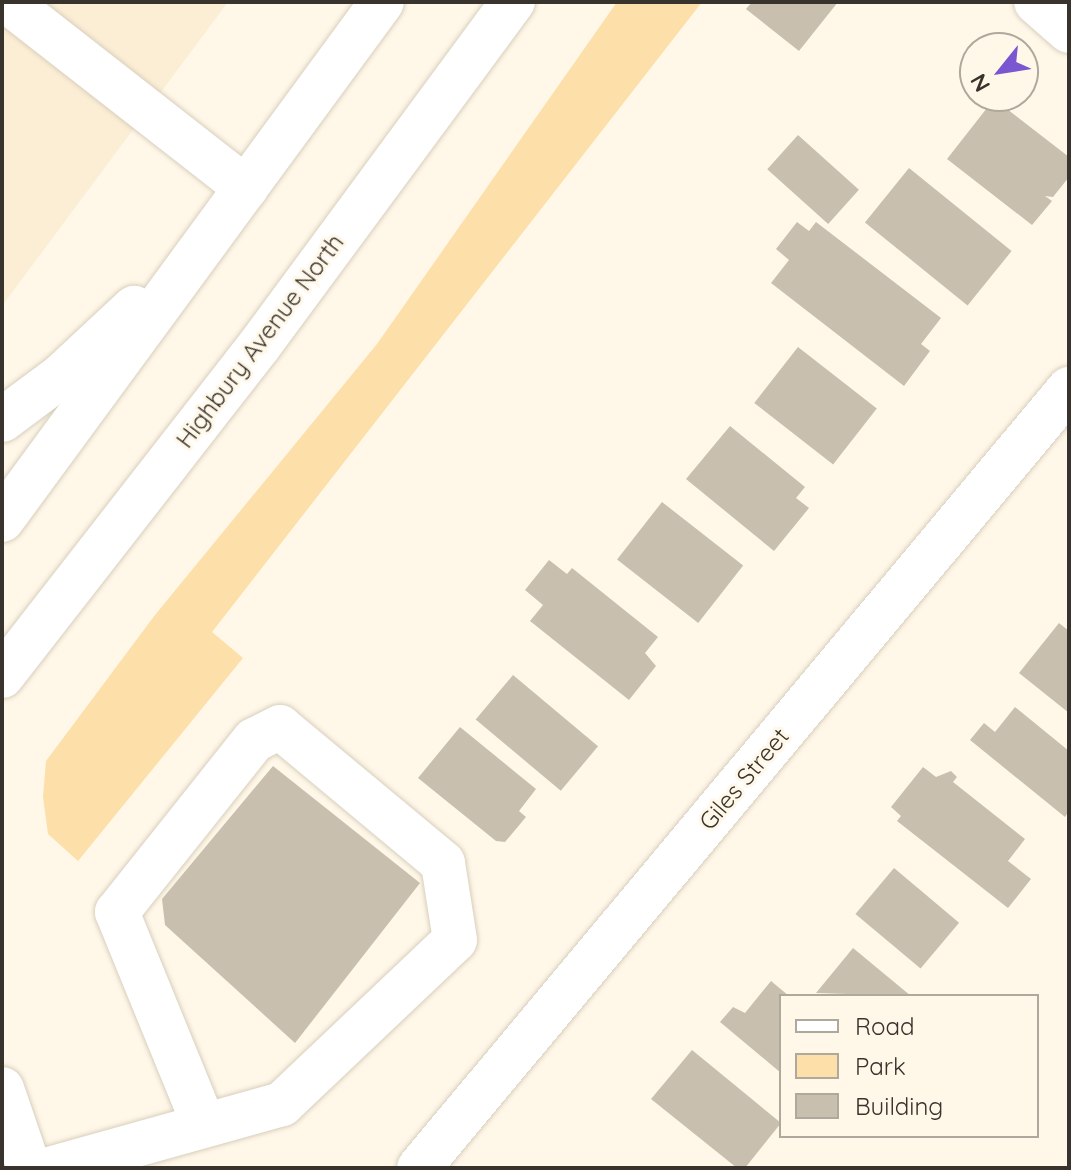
<!DOCTYPE html>
<style>
body{margin:0}
#map{position:relative;width:1071px;height:1170px;overflow:hidden;background:#fff7e8;font-family:Quicksand,sans-serif}
div>[style]{position:absolute}
[style*='--x']{left:calc(var(--x)*1px);top:calc(var(--y)*1px);width:calc(var(--w)*1px);rotate:calc(var(--a)*1deg)}
.built>*{inset:0;background:#fceed5}
.green>*{inset:0;background:#fddfa9}
.building>*{inset:0;background:#c9bfae;transform-origin:0 0}
.roads{filter:drop-shadow(0 0 2px #d8cfbd) drop-shadow(0 0 2px #d8cfbd)}
.minor>*{height:44px;margin:-22px;padding:0 22px;transform-origin:22px;border-radius:22px;background:#fff}
.major>*{height:44px;margin:-22px;padding:0 22px;transform-origin:22px;border-radius:22px;background:#fff}
span{translate:-50% -50%;white-space:nowrap;text-align:center;line-height:1.15;-webkit-text-stroke:6px #fff7e8;paint-order:stroke}
.street-label{font-size:24px;color:#38342d}
.frame{position:absolute;inset:0;border:4px solid #38342d;pointer-events:none}
.legend{position:absolute;left:779px;top:994px;width:260px;height:144px;box-sizing:border-box;background:#fff7e8;border:2px solid #afa99d;margin:0;padding:10px 14px;list-style:none;font-size:24px;color:#38342d}
.legend li{display:flex;align-items:center;gap:16px;height:40px}
.legend b{width:40px;border:2px solid #afa99d}
.north{position:absolute;left:959px;top:32px;width:80px;height:80px;box-sizing:border-box;background:#fff7e8;border:2px solid #afa99d;border-radius:50%;rotate:240deg;font-size:22px;font-weight:700;line-height:32px;text-align:center;color:#38342d}
.north::after{content:'';display:block;margin:auto;width:28px;height:36px;background:#7a57d1;clip-path:polygon(50% 0,100% 100%,50% 72%,0 100%)}
</style>
<div id="map">
<div class="built">
<div style="clip-path:polygon(2px 2px,228px 2px,2px 306px)"></div>
</div>
<div class="green">
<div style="clip-path:polygon(617px 2px,702px 2px,212px 632px,243px 658px,78px 861px,48px 834px,43px 797px,46px 761px,155px 615px,377px 344px)"></div>
</div>
<div class="building">
<div style="clip-path:polygon(752px 2px,838px 2px,799px 51px,746px 9px)"></div>
<div style="clip-path:polygon(994px 99px,1069px 157px,1069px 177px,1053px 197px,1045px 196px,1052px 201px,1032px 225px,947px 159px)"></div>
<div style="left:798px;top:135px;width:82px;height:46px;rotate:42deg"></div>
<div style="left:909px;top:168px;width:132px;height:70px;rotate:39deg"></div>
<div style="clip-path:polygon(797px 222px,809px 231px,816px 222px,941px 318px,921px 344px,930px 351px,904px 386px,771px 283px,789px 260px,776px 249px)"></div>
<div style="left:798px;top:347px;width:100px;height:71px;rotate:38deg"></div>
<div style="clip-path:polygon(730px 426px,805px 487px,796px 498px,809px 508px,774px 551px,686px 479px)"></div>
<div style="left:662px;top:502px;width:103px;height:73px;rotate:38deg"></div>
<div style="clip-path:polygon(549px 560px,567px 574px,572px 568px,658px 637px,645px 653px,656px 666px,629px 700px,530px 621px,543px 605px,525px 590px)"></div>
<div style="clip-path:polygon(1059px 623px,1069px 631px,1069px 713px,1019px 673px)"></div>
<div style="left:513px;top:675px;width:111px;height:58px;rotate:40deg"></div>
<div style="clip-path:polygon(1015px 707px,1069px 751px,1069px 811px,1065px 817px,970px 740px,984px 723px,995px 732px)"></div>
<div style="clip-path:polygon(460px 727px,536px 789px,519px 811px,526px 817px,505px 842px,496px 841px,418px 778px)"></div>
<div style="clip-path:polygon(273px 766px,420px 883px,295px 1043px,165px 925px,162px 899px)"></div>
<div style="clip-path:polygon(923px 767px,936px 777px,951px 771px,957px 777px,953px 782px,1025px 839px,1008px 861px,1031px 879px,1008px 908px,897px 821px,901px 816px,891px 807px)"></div>
<div style="left:894px;top:868px;width:85px;height:60px;rotate:40deg"></div>
<div style="clip-path:polygon(853px 948px,911px 996px,816px 993px)"></div>
<div style="clip-path:polygon(771px 981px,789px 996px,781px 996px,781px 1073px,720px 1022px,733px 1007px,745px 1013px)"></div>
<div style="clip-path:polygon(692px 1050px,781px 1123px,745px 1168px,737px 1168px,651px 1099px)"></div>
</div>
<div class="roads">
<div class="minor">
<div style="--x:8;--y:2;--w:302;--a:38"></div>
<div style="--x:1036;--y:2;--w:44;--a:41.3"></div>
<div style="--x:53;--y:1168;--w:238;--a:-15.6"></div>
<div style="--x:282;--y:1104;--w:238;--a:-43.5"></div>
<div style="--x:455;--y:940;--w:78;--a:-98.9"></div>
<div style="--x:443;--y:863;--w:212;--a:-140.2"></div>
<div style="--x:280;--y:727;--w:29;--a:153"></div>
<div style="--x:254;--y:740;--w:220;--a:128.5"></div>
<div style="--x:117;--y:912;--w:230;--a:67.8"></div>
<div style="--x:419;--y:1168;--w:1015;--a:-50.16"></div>
</div>
<div class="major">
<div style="--x:2;--y:420;--w:74;--a:-36.7"></div>
<div style="--x:61;--y:376;--w:100;--a:-43"></div>
<div style="--x:2;--y:520;--w:642;--a:-53.74"></div>
<div style="--x:2;--y:676;--w:418;--a:-52.1"></div>
<div style="--x:259;--y:346;--w:428;--a:-53.6"></div>
<div style="--x:2;--y:1089;--w:83;--a:71.1"></div>
</div>
</div>
<div class="street-label">
<span style="left:260px;top:341px;rotate:-53deg">Highbury Avenue North</span>
<span style="left:744px;top:779px;rotate:-50deg">Giles Street</span>
</div>
<div class="frame"></div>
<ul class="legend">
<li><b style="height:10px;background:#fff"></b>Road</li>
<li><b style="height:22px;background:#fddfa9"></b>Park</li>
<li><b style="height:22px;background:#c9bfae"></b>Building</li>
</ul>
<div class="north">N</div>
</div>
